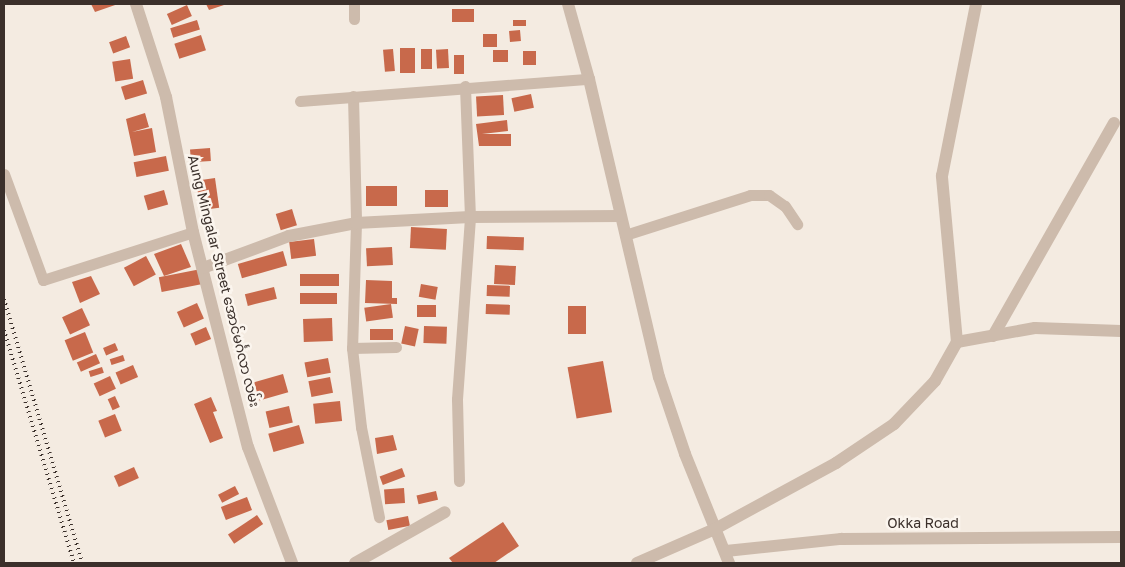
<!DOCTYPE html>
<meta charset="utf-8">
<style>
body{margin:0}
#map{position:relative;width:1125px;height:567px;overflow:hidden;background:#f4ebe1;font-family:"Golos Text","Noto Sans Myanmar",sans-serif}
div>[style]{position:absolute}
[style*='--x']{left:calc(var(--x)*1px);top:calc(var(--y)*1px);width:calc(var(--w)*1px);rotate:calc(var(--a)*1deg)}
.building>*{inset:0;background:#c8694b;transform-origin:0 0}
.service>*{height:11px;margin:-5.5px;padding:0 5.5px;transform-origin:5.5px;border-radius:5.5px;background:#cdbbac}
.minor>*{height:12px;margin:-6px;padding:0 6px;transform-origin:6px;border-radius:6px;background:#cdbbac}
.rail>*{height:4px;margin-top:-2px;transform-origin:0;background:repeating-linear-gradient(90deg,#3b302b 0 1px,transparent 0 5px)}
span{translate:-50% -50%;white-space:nowrap;text-align:center;line-height:1.15;-webkit-text-stroke:5px #fbf5ee;paint-order:stroke}
.street-label{font-size:14px;color:#3b302b}
.frame{position:absolute;inset:0;border:5px solid #3b302b;pointer-events:none}
</style>
<div id="map">
<div class="building">
<div style="clip-path:polygon(91px 4px,118px 4px,95px 12px)"></div>
<div style="clip-path:polygon(206px 4px,227px 4px,209px 10px)"></div>
<div style="left:187px;top:5px;width:12px;height:22px;rotate:66deg"></div>
<div style="left:474px;top:9px;width:13px;height:22px;rotate:90deg"></div>
<div style="left:197px;top:20px;width:10px;height:28px;rotate:73deg"></div>
<div style="left:513px;top:20px;width:13px;height:6px"></div>
<div style="left:520px;top:30px;width:11px;height:11px;rotate:85deg"></div>
<div style="left:483px;top:34px;width:14px;height:13px"></div>
<div style="left:201px;top:35px;width:16px;height:28px;rotate:72deg"></div>
<div style="left:126px;top:36px;width:12px;height:18px;rotate:70deg"></div>
<div style="left:400px;top:48px;width:15px;height:25px"></div>
<div style="left:393px;top:49px;width:22px;height:10px;rotate:85deg"></div>
<div style="left:432px;top:49px;width:20px;height:11px;rotate:90deg"></div>
<div style="left:448px;top:49px;width:19px;height:12px;rotate:87deg"></div>
<div style="left:493px;top:50px;width:15px;height:12px"></div>
<div style="left:536px;top:51px;width:14px;height:13px;rotate:90deg"></div>
<div style="left:454px;top:55px;width:10px;height:19px"></div>
<div style="left:130px;top:59px;width:20px;height:18px;rotate:81deg"></div>
<div style="left:143px;top:80px;width:14px;height:23px;rotate:73deg"></div>
<div style="left:531px;top:94px;width:14px;height:20px;rotate:78deg"></div>
<div style="left:503px;top:95px;width:20px;height:27px;rotate:87deg"></div>
<div style="clip-path:polygon(145px 113px,149px 127px,132px 132px,152px 128px,156px 152px,134px 156px,126px 119px)"></div>
<div style="clip-path:polygon(507px 120px,508px 131px,482px 134px,511px 134px,511px 146px,479px 146px,476px 124px)"></div>
<div style="left:210px;top:148px;width:13px;height:20px;rotate:86deg"></div>
<div style="left:166px;top:156px;width:15px;height:33px;rotate:79deg"></div>
<div style="left:215px;top:178px;width:30px;height:19px;rotate:82deg"></div>
<div style="left:397px;top:186px;width:20px;height:31px;rotate:90deg"></div>
<div style="left:164px;top:190px;width:15px;height:21px;rotate:74deg"></div>
<div style="left:448px;top:190px;width:17px;height:23px;rotate:90deg"></div>
<div style="left:292px;top:209px;width:17px;height:17px;rotate:73deg"></div>
<div style="left:411px;top:227px;width:36px;height:21px;rotate:3deg"></div>
<div style="left:487px;top:236px;width:37px;height:13px;rotate:2deg"></div>
<div style="left:314px;top:239px;width:17px;height:25px;rotate:83deg"></div>
<div style="clip-path:polygon(181px 244px,191px 267px,164px 276px,154px 254px)"></div>
<div style="left:392px;top:247px;width:18px;height:26px;rotate:87deg"></div>
<div style="left:283px;top:251px;width:15px;height:47px;rotate:74deg"></div>
<div style="left:146px;top:256px;width:21px;height:25px;rotate:62deg"></div>
<div style="left:495px;top:265px;width:21px;height:19px;rotate:3deg"></div>
<div style="left:201px;top:269px;width:15px;height:43px;rotate:79deg"></div>
<div style="left:300px;top:274px;width:39px;height:12px"></div>
<div style="clip-path:polygon(91px 276px,100px 294px,80px 303px,72px 282px)"></div>
<div style="clip-path:polygon(366px 280px,392px 281px,392px 298px,397px 298px,397px 304px,365px 303px)"></div>
<div style="left:421px;top:284px;width:17px;height:13px;rotate:10deg"></div>
<div style="left:487px;top:285px;width:23px;height:11px;rotate:2deg"></div>
<div style="left:274px;top:287px;width:12px;height:30px;rotate:76deg"></div>
<div style="left:300px;top:293px;width:37px;height:11px"></div>
<div style="left:197px;top:303px;width:17px;height:22px;rotate:66deg"></div>
<div style="left:391px;top:304px;width:14px;height:27px;rotate:82deg"></div>
<div style="left:486px;top:304px;width:24px;height:10px;rotate:2deg"></div>
<div style="left:417px;top:305px;width:19px;height:12px"></div>
<div style="left:568px;top:306px;width:18px;height:28px"></div>
<div style="left:82px;top:308px;width:19px;height:22px;rotate:65deg"></div>
<div style="left:332px;top:318px;width:23px;height:29px;rotate:88deg"></div>
<div style="left:405px;top:326px;width:14px;height:18px;rotate:12deg"></div>
<div style="left:424px;top:326px;width:23px;height:17px;rotate:2deg"></div>
<div style="left:206px;top:327px;width:13px;height:17px;rotate:67deg"></div>
<div style="left:370px;top:329px;width:23px;height:11px"></div>
<div style="left:85px;top:332px;width:22px;height:22px;rotate:68deg"></div>
<div style="left:115px;top:343px;width:8px;height:13px;rotate:67deg"></div>
<div style="left:96px;top:354px;width:10px;height:21px;rotate:66deg"></div>
<div style="left:123px;top:355px;width:6px;height:14px;rotate:72deg"></div>
<div style="left:328px;top:358px;width:15px;height:24px;rotate:79deg"></div>
<div style="left:603px;top:361px;width:52px;height:36px;rotate:80deg"></div>
<div style="left:133px;top:365px;width:13px;height:19px;rotate:67deg"></div>
<div style="left:102px;top:367px;width:6px;height:14px;rotate:72deg"></div>
<div style="left:283px;top:374px;width:19px;height:30px;rotate:74deg"></div>
<div style="left:110px;top:376px;width:14px;height:18px;rotate:65deg"></div>
<div style="left:330px;top:377px;width:16px;height:22px;rotate:79deg"></div>
<div style="left:115px;top:396px;width:12px;height:8px;rotate:66deg"></div>
<div style="clip-path:polygon(211px 397px,217px 411px,213px 412px,223px 438px,210px 443px,194px 404px)"></div>
<div style="left:340px;top:401px;width:20px;height:27px;rotate:84deg"></div>
<div style="left:289px;top:406px;width:17px;height:24px;rotate:77deg"></div>
<div style="left:115px;top:414px;width:18px;height:18px;rotate:68deg"></div>
<div style="left:299px;top:425px;width:19px;height:32px;rotate:74deg"></div>
<div style="clip-path:polygon(393px 435px,397px 450px,377px 454px,375px 438px)"></div>
<div style="left:134px;top:467px;width:12px;height:22px;rotate:66deg"></div>
<div style="left:402px;top:468px;width:9px;height:24px;rotate:69deg"></div>
<div style="left:235px;top:486px;width:9px;height:19px;rotate:63deg"></div>
<div style="left:404px;top:488px;width:15px;height:20px;rotate:86deg"></div>
<div style="left:436px;top:491px;width:9px;height:20px;rotate:77deg"></div>
<div style="left:247px;top:497px;width:14px;height:28px;rotate:69deg"></div>
<div style="left:257px;top:515px;width:11px;height:35px;rotate:56deg"></div>
<div style="left:408px;top:516px;width:10px;height:22px;rotate:79deg"></div>
<div style="clip-path:polygon(503px 522px,519px 546px,494px 563px,453px 563px,449px 558px)"></div>
</div>
<div class="service">
<div style="--x:354;--y:19;--w:15;--a:-90"></div>
<div style="--x:353;--y:96;--w:127;--a:88.6"></div>
<div style="--x:356;--y:223;--w:125;--a:91.8"></div>
<div style="--x:352;--y:348;--w:80;--a:83.5"></div>
<div style="--x:361;--y:427;--w:92;--a:78.7"></div>
<div style="--x:300;--y:101;--w:290;--a:-4.4"></div>
<div style="--x:4;--y:174;--w:113;--a:69.8"></div>
<div style="--x:43;--y:280;--w:157;--a:-17.7"></div>
<div style="--x:625;--y:235;--w:131;--a:-17.7"></div>
<div style="--x:750;--y:195;--w:19;--a:0"></div>
<div style="--x:769;--y:195;--w:19;--a:35"></div>
<div style="--x:785;--y:206;--w:22;--a:56"></div>
<div style="--x:352;--y:348;--w:44;--a:-1.3"></div>
<div style="--x:459;--y:481;--w:82;--a:-91.4"></div>
<div style="--x:457;--y:399;--w:182;--a:-85.9"></div>
<div style="--x:470;--y:217;--w:131;--a:-92.2"></div>
</div>
<div class="minor">
<div style="--x:136;--y:4;--w:98;--a:72.1"></div>
<div style="--x:166;--y:97;--w:138;--a:78.7"></div>
<div style="--x:193;--y:232;--w:222;--a:75.7"></div>
<div style="--x:248;--y:447;--w:124;--a:69.2"></div>
<div style="--x:568;--y:4;--w:78;--a:74.4"></div>
<div style="--x:589;--y:79;--w:306;--a:76.8"></div>
<div style="--x:659;--y:377;--w:81;--a:71.3"></div>
<div style="--x:685;--y:454;--w:118;--a:68"></div>
<div style="--x:203;--y:268;--w:92;--a:-20.4"></div>
<div style="--x:289;--y:236;--w:68;--a:-11"></div>
<div style="--x:356;--y:223;--w:114;--a:-3"></div>
<div style="--x:470;--y:217;--w:150;--a:-0.4"></div>
<div style="--x:993;--y:336;--w:245;--a:-60.4"></div>
<div style="--x:957;--y:342;--w:79;--a:-10.2"></div>
<div style="--x:1035;--y:328;--w:86;--a:2"></div>
<div style="--x:726;--y:551;--w:116;--a:-6"></div>
<div style="--x:841;--y:539;--w:280;--a:-0.4"></div>
<div style="--x:355;--y:563;--w:103;--a:-29.5"></div>
<div style="--x:637;--y:563;--w:85;--a:-23.6"></div>
<div style="--x:715;--y:529;--w:138;--a:-28.6"></div>
<div style="--x:836;--y:463;--w:70;--a:-33.9"></div>
<div style="--x:894;--y:424;--w:59;--a:-46.4"></div>
<div style="--x:935;--y:381;--w:45;--a:-60.6"></div>
<div style="--x:957;--y:342;--w:167;--a:-95.2"></div>
<div style="--x:942;--y:176;--w:175;--a:-78.8"></div>
</div>
<div class="rail">
<div style="--x:4;--y:299;--w:275;--a:73.5"></div>
<div style="--x:4;--y:330;--w:243;--a:73.3"></div>
</div>
<div class="street-label">
<span style="left:224px;top:281px;rotate:76deg">Aung Mingalar Street အောင်မင်္ဂလာ လမ်း</span>
<span style="left:923px;top:523px">Okka Road</span>
</div>
<div class="frame"></div>
</div>
